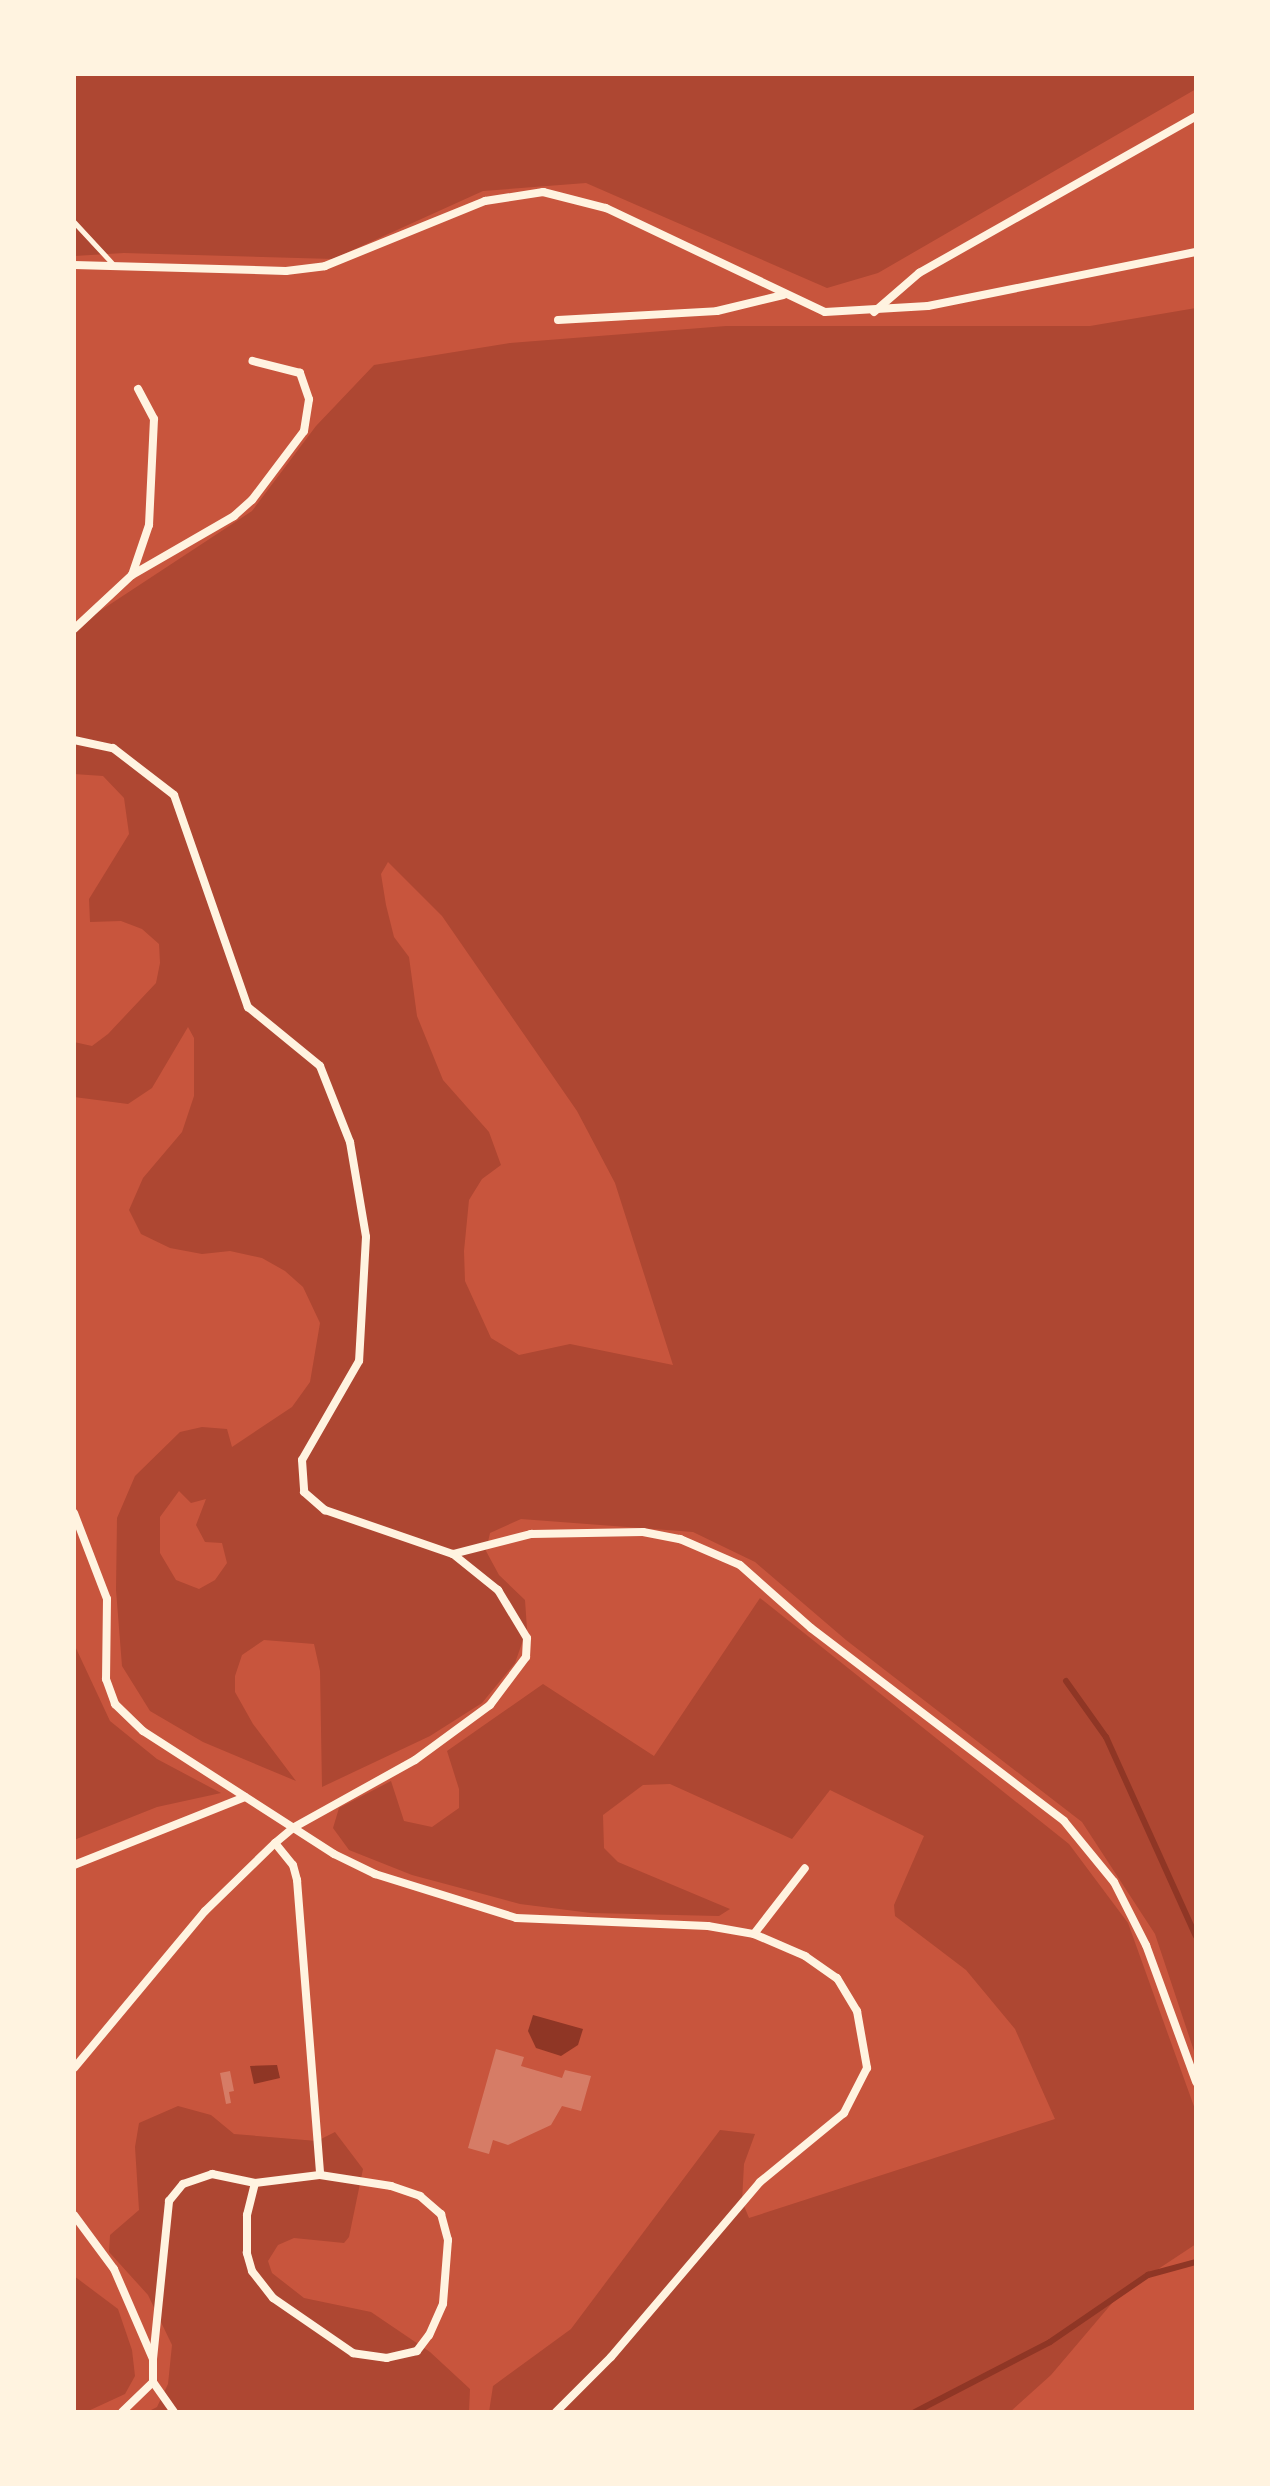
<!DOCTYPE html>
<style>
body{margin:0}
#map{position:relative;width:1270px;height:2486px;overflow:hidden;background:#c8553d;font-family:Arial,sans-serif}
div>[style]{position:absolute}
[style*='--x']{left:calc(var(--x)*1px);top:calc(var(--y)*1px);width:calc(var(--w)*1px);rotate:calc(var(--a)*1deg)}
.green>*{inset:0;background:#ae4732}
.water>*{inset:0;background:#8f3625}
.stream>*{height:6px;margin:-3px;padding:0 3px;transform-origin:3px;border-radius:3px;background:#8f3625}
.building>*{inset:0;background:#d67c66}
.service>*{height:5px;margin:-2.5px;padding:0 2.5px;transform-origin:2.5px;border-radius:2.5px;background:#fff3e0}
.minor>*{height:8px;margin:-4px;padding:0 4px;transform-origin:4px;border-radius:4px;background:#fff3e0}
span{translate:-50% -50%;white-space:nowrap;text-align:center;line-height:1.15;-webkit-text-stroke:8px #fff3e0;paint-order:stroke}
.frame{position:absolute;inset:0;border:76px solid #fff3e0;pointer-events:none}
</style>
<div id="map">
<div class="green">
<div style="clip-path:polygon(74px 74px,1196px 74px,1196px 89px,878px 273px,827px 288px,586px 183px,483px 191px,333px 259px,124px 253px,74px 256px)"></div>
<div style="clip-path:polygon(evenodd,1196px 308px,1196px 2057px,1155px 1934px,1082px 1822px,846px 1640px,755px 1562px,693px 1532px,521px 1519px,490px 1533px,486px 1551px,499px 1575px,525px 1600px,527px 1629px,515px 1663px,482px 1703px,430px 1736px,322px 1787px,320px 1671px,314px 1644px,264px 1640px,242px 1655px,235px 1676px,235px 1692px,253px 1724px,296px 1781px,203px 1742px,150px 1711px,122px 1666px,116px 1590px,117px 1518px,135px 1476px,180px 1432px,202px 1427px,227px 1429px,232px 1447px,292px 1407px,310px 1382px,320px 1323px,303px 1287px,285px 1271px,262px 1258px,230px 1251px,202px 1254px,170px 1248px,141px 1234px,129px 1210px,143px 1178px,182px 1132px,194px 1096px,194px 1038px,188px 1027px,152px 1088px,128px 1104px,74px 1097px,74px 1042px,92px 1046px,108px 1034px,156px 983px,160px 963px,159px 944px,142px 929px,121px 921px,90px 922px,89px 899px,129px 834px,124px 798px,103px 776px,74px 774px,74px 628px,252px 511px,316px 426px,374px 365px,510px 343px,726px 326px,1090px 326px,1196px 308px,388px 862px,442px 916px,577px 1111px,615px 1183px,673px 1365px,570px 1344px,519px 1355px,491px 1338px,465px 1281px,464px 1251px,469px 1200px,482px 1179px,501px 1165px,489px 1132px,443px 1080px,417px 1016px,409px 957px,394px 937px,386px 905px,381px 874px,388px 862px,1196px 308px,179px 1491px,191px 1503px,206px 1499px,196px 1525px,205px 1542px,222px 1543px,227px 1563px,215px 1580px,199px 1589px,176px 1580px,160px 1553px,160px 1517px,179px 1491px)"></div>
<div style="clip-path:polygon(760px 1598px,1069px 1844px,1128px 1923px,1196px 2112px,1196px 2244px,1119px 2295px,1051px 2375px,1010px 2412px,489px 2412px,493px 2386px,571px 2329px,720px 2130px,755px 2134px,744px 2164px,742px 2201px,749px 2218px,1055px 2119px,1015px 2029px,966px 1970px,895px 1916px,894px 1905px,924px 1836px,830px 1790px,792px 1839px,670px 1784px,643px 1785px,603px 1815px,604px 1848px,618px 1862px,730px 1909px,719px 1916px,591px 1913px,520px 1904px,412px 1875px,349px 1850px,333px 1828px,339px 1808px,391px 1781px,404px 1821px,432px 1827px,459px 1808px,459px 1789px,447px 1751px,543px 1684px,654px 1756px)"></div>
<div style="clip-path:polygon(74px 1644px,110px 1721px,157px 1759px,221px 1793px,157px 1807px,74px 1840px)"></div>
<div style="clip-path:polygon(178px 2106px,211px 2115px,234px 2134px,317px 2141px,335px 2132px,363px 2169px,349px 2237px,344px 2243px,294px 2238px,278px 2245px,268px 2261px,272px 2273px,304px 2298px,371px 2312px,430px 2352px,470px 2389px,469px 2412px,147px 2412px,157px 2407px,168px 2384px,172px 2345px,148px 2295px,109px 2252px,110px 2235px,139px 2210px,135px 2147px,139px 2123px)"></div>
<div style="clip-path:polygon(74px 2276px,118px 2309px,132px 2350px,135px 2376px,125px 2394px,86px 2412px,74px 2412px)"></div>
</div>
<div class="water">
<div style="clip-path:polygon(533px 2015px,583px 2029px,578px 2045px,561px 2056px,536px 2048px,528px 2031px)"></div>
<div style="clip-path:polygon(277px 2065px,280px 2078px,254px 2084px,250px 2066px)"></div>
</div>
<div class="stream">
<div style="--x:1066;--y:1681;--w:69;--a:54.5"></div>
<div style="--x:1106;--y:1737;--w:218;--a:65.7"></div>
<div style="--x:915;--y:2412;--w:152;--a:-27.4"></div>
<div style="--x:1050;--y:2342;--w:119;--a:-34.4"></div>
<div style="--x:1148;--y:2275;--w:50;--a:-15.2"></div>
</div>
<div class="building">
<div style="clip-path:polygon(496px 2049px,524px 2057px,521px 2066px,562px 2078px,565px 2070px,591px 2076px,581px 2111px,562px 2106px,551px 2125px,508px 2145px,493px 2140px,489px 2154px,468px 2148px)"></div>
<div style="clip-path:polygon(230px 2071px,234px 2091px,229px 2092px,231px 2103px,226px 2104px,220px 2073px)"></div>
</div>
<div class="service">
<div style="--x:74;--y:222;--w:56;--a:47.2"></div>
</div>
<div class="minor">
<div style="--x:74;--y:265;--w:212;--a:1.6"></div>
<div style="--x:286;--y:271;--w:39;--a:-7"></div>
<div style="--x:325;--y:266;--w:173;--a:-22.1"></div>
<div style="--x:485;--y:201;--w:59;--a:-8.8"></div>
<div style="--x:543;--y:192;--w:65;--a:14.3"></div>
<div style="--x:606;--y:208;--w:242;--a:25.4"></div>
<div style="--x:825;--y:312;--w:103;--a:-3.3"></div>
<div style="--x:928;--y:306;--w:273;--a:-11.4"></div>
<div style="--x:874;--y:312;--w:60;--a:-40.9"></div>
<div style="--x:919;--y:273;--w:318;--a:-29.5"></div>
<div style="--x:558;--y:320;--w:159;--a:-3.2"></div>
<div style="--x:717;--y:311;--w:68;--a:-13.6"></div>
<div style="--x:132;--y:575;--w:118;--a:-30"></div>
<div style="--x:234;--y:516;--w:24;--a:-42"></div>
<div style="--x:252;--y:500;--w:86;--a:-53"></div>
<div style="--x:304;--y:431;--w:32;--a:-81"></div>
<div style="--x:309;--y:399;--w:28;--a:-109"></div>
<div style="--x:300;--y:373;--w:49;--a:-165.7"></div>
<div style="--x:74;--y:629;--w:79;--a:-43"></div>
<div style="--x:132;--y:575;--w:53;--a:-71.2"></div>
<div style="--x:149;--y:525;--w:106;--a:-87.3"></div>
<div style="--x:154;--y:419;--w:34;--a:-118"></div>
<div style="--x:74;--y:740;--w:40;--a:12"></div>
<div style="--x:113;--y:748;--w:77;--a:37.6"></div>
<div style="--x:174;--y:795;--w:225;--a:70.8"></div>
<div style="--x:248;--y:1007;--w:93;--a:39.3"></div>
<div style="--x:320;--y:1066;--w:82;--a:68.5"></div>
<div style="--x:350;--y:1142;--w:96;--a:80.4"></div>
<div style="--x:366;--y:1237;--w:124;--a:93.2"></div>
<div style="--x:359;--y:1361;--w:114;--a:119.9"></div>
<div style="--x:302;--y:1460;--w:32;--a:86"></div>
<div style="--x:304;--y:1492;--w:28;--a:41"></div>
<div style="--x:325;--y:1510;--w:135;--a:19"></div>
<div style="--x:453;--y:1554;--w:58;--a:38.7"></div>
<div style="--x:498;--y:1590;--w:56;--a:58.9"></div>
<div style="--x:527;--y:1638;--w:19;--a:93"></div>
<div style="--x:526;--y:1657;--w:60;--a:126.9"></div>
<div style="--x:490;--y:1705;--w:93;--a:143.7"></div>
<div style="--x:415;--y:1760;--w:140;--a:150.9"></div>
<div style="--x:293;--y:1828;--w:23;--a:140"></div>
<div style="--x:275;--y:1843;--w:98;--a:135.8"></div>
<div style="--x:205;--y:1911;--w:204;--a:129.8"></div>
<div style="--x:74;--y:1513;--w:92;--a:69"></div>
<div style="--x:107;--y:1599;--w:80;--a:90.7"></div>
<div style="--x:106;--y:1679;--w:27;--a:70"></div>
<div style="--x:115;--y:1704;--w:39;--a:44"></div>
<div style="--x:143;--y:1731;--w:227;--a:32.8"></div>
<div style="--x:334;--y:1854;--w:46;--a:26"></div>
<div style="--x:375;--y:1874;--w:148;--a:17.3"></div>
<div style="--x:516;--y:1918;--w:192;--a:2.4"></div>
<div style="--x:708;--y:1926;--w:47;--a:9.9"></div>
<div style="--x:754;--y:1934;--w:56;--a:23.3"></div>
<div style="--x:805;--y:1956;--w:39;--a:35"></div>
<div style="--x:837;--y:1978;--w:39;--a:59"></div>
<div style="--x:857;--y:2011;--w:58;--a:80"></div>
<div style="--x:867;--y:2068;--w:51;--a:117.1"></div>
<div style="--x:844;--y:2113;--w:109;--a:140.6"></div>
<div style="--x:760;--y:2182;--w:230;--a:130.4"></div>
<div style="--x:611;--y:2357;--w:78;--a:135"></div>
<div style="--x:453;--y:1554;--w:81;--a:-14.4"></div>
<div style="--x:531;--y:1534;--w:112;--a:-1"></div>
<div style="--x:643;--y:1532;--w:38;--a:11"></div>
<div style="--x:680;--y:1539;--w:65;--a:23.4"></div>
<div style="--x:740;--y:1565;--w:95;--a:41.6"></div>
<div style="--x:811;--y:1628;--w:318;--a:37.3"></div>
<div style="--x:1064;--y:1821;--w:79;--a:50.7"></div>
<div style="--x:1114;--y:1882;--w:71;--a:63.1"></div>
<div style="--x:1146;--y:1945;--w:146;--a:69.9"></div>
<div style="--x:275;--y:1843;--w:28;--a:51"></div>
<div style="--x:293;--y:1865;--w:16;--a:75"></div>
<div style="--x:297;--y:1880;--w:296;--a:85.5"></div>
<div style="--x:74;--y:1865;--w:184;--a:-21.7"></div>
<div style="--x:754;--y:1934;--w:83;--a:-52.3"></div>
<div style="--x:74;--y:2215;--w:67;--a:53.5"></div>
<div style="--x:114;--y:2269;--w:98;--a:66.6"></div>
<div style="--x:153;--y:2359;--w:23;--a:90"></div>
<div style="--x:153;--y:2382;--w:43;--a:135.9"></div>
<div style="--x:153;--y:2359;--w:159;--a:-84.2"></div>
<div style="--x:169;--y:2201;--w:22;--a:-51"></div>
<div style="--x:183;--y:2184;--w:31;--a:-19"></div>
<div style="--x:212;--y:2174;--w:44;--a:11.8"></div>
<div style="--x:255;--y:2183;--w:65;--a:-7"></div>
<div style="--x:320;--y:2175;--w:72;--a:8.8"></div>
<div style="--x:391;--y:2186;--w:31;--a:19"></div>
<div style="--x:420;--y:2196;--w:28;--a:41"></div>
<div style="--x:441;--y:2214;--w:27;--a:75"></div>
<div style="--x:448;--y:2240;--w:64;--a:94.5"></div>
<div style="--x:443;--y:2304;--w:34;--a:114"></div>
<div style="--x:429;--y:2335;--w:20;--a:127"></div>
<div style="--x:417;--y:2351;--w:31;--a:167"></div>
<div style="--x:387;--y:2358;--w:34;--a:-172"></div>
<div style="--x:353;--y:2353;--w:97;--a:-145.5"></div>
<div style="--x:273;--y:2298;--w:34;--a:-128"></div>
<div style="--x:252;--y:2271;--w:19;--a:-106"></div>
<div style="--x:247;--y:2253;--w:38;--a:-90"></div>
<div style="--x:247;--y:2215;--w:33;--a:-76"></div>
<div style="--x:153;--y:2382;--w:37;--a:55"></div>
</div>
<div class="frame"></div>
</div>
